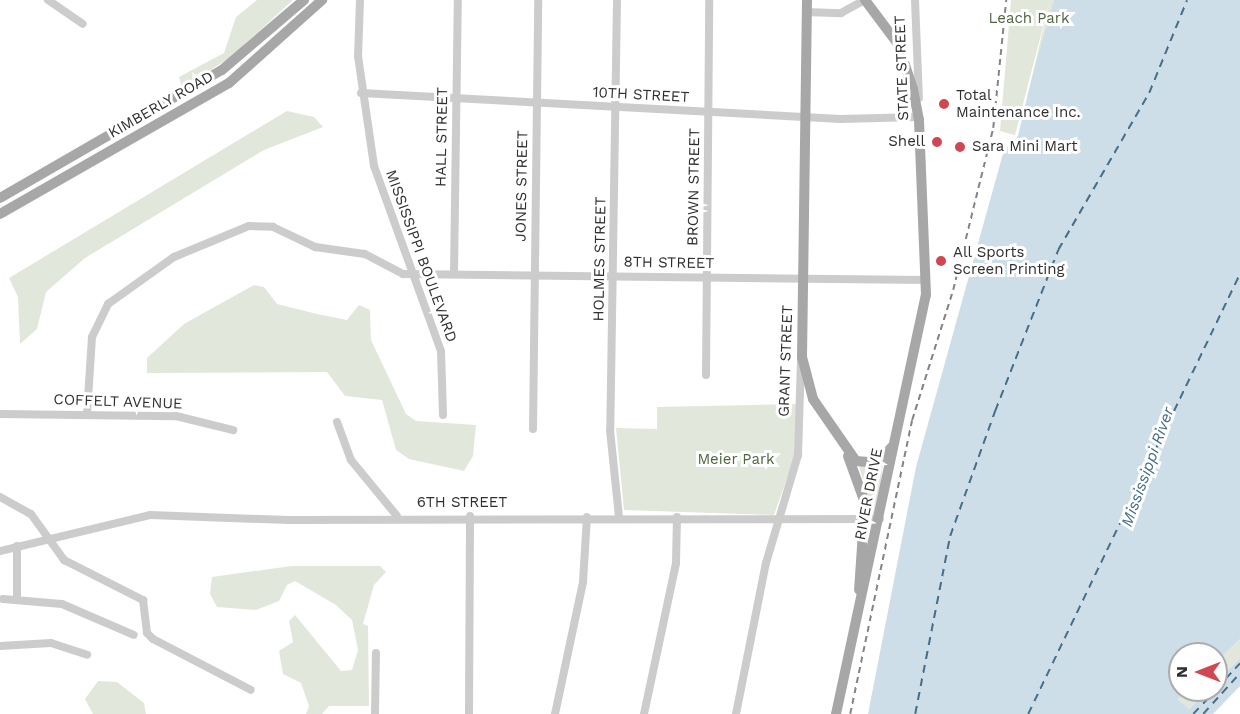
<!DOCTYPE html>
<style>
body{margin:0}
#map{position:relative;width:1240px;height:714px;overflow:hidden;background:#fff;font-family:"Work Sans",sans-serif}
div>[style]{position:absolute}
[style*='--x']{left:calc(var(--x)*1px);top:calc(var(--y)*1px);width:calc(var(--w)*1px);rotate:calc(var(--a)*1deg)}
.green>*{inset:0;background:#e2e7dc}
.water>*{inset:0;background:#cddee8}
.pier>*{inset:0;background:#fff}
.ferry>*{height:1.5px;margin-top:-0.75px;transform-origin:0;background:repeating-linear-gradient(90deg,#476e88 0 8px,transparent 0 14px)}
.minor>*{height:8px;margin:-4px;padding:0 4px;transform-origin:4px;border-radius:4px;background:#ccc}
.major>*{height:10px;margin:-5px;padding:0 5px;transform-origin:5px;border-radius:5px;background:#a7a7a7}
.rail>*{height:1.5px;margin-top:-0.75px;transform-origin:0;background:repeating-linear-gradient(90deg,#848484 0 6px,transparent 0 10.5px)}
.dots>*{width:16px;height:16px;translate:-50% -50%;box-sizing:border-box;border:3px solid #fff;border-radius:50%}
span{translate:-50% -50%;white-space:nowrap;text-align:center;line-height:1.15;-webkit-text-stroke:6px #fff;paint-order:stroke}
.park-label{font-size:15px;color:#526642}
.street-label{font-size:15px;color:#2f2f2f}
.poi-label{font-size:15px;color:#2f2f2f}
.left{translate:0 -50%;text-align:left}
.right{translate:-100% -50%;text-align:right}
.water-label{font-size:16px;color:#476e88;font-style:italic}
.north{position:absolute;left:1168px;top:642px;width:60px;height:60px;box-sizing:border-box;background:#fff;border:2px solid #acacac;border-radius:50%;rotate:270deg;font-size:16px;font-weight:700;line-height:24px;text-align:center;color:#2f2f2f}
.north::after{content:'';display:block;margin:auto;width:21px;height:27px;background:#d04751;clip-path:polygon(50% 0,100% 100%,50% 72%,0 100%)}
</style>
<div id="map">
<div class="green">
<div style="clip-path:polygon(257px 0,293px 0,231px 57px,182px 88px,179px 77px,224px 53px,236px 17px)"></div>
<div style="clip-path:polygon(1011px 0,1054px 0,1018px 136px,1000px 131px)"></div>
<div style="clip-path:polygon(287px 111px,314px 117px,323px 127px,264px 150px,85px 258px,46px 292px,37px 329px,20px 344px,18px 297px,9px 278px)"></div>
<div style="clip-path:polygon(254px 285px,264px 287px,277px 304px,317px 314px,347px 320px,359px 305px,370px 310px,371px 340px,406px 414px,416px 421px,476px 425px,473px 456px,464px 471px,409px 459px,396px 450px,382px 400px,345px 396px,327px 372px,147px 373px,147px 358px,184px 324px)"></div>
<div style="clip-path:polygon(798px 404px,794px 458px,774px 515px,624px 510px,616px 428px,657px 429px,657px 407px)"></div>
<div style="clip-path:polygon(883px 463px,878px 512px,873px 516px,859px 466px)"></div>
<div style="clip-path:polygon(291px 566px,380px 566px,386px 572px,374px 585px,363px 624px,368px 626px,369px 706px,329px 706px,322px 714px,306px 714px,309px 706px,301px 683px,283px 674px,279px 651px,293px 642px,289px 621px,295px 615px,341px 671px,352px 670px,358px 650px,352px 620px,336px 605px,295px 581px,287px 585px,279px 601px,256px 610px,217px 607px,210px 594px,212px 577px)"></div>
<div style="clip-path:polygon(1240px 639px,1240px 658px,1216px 682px,1216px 662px)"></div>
<div style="clip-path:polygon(98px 681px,117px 682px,144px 703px,146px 714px,93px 714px,85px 699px)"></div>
<div style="clip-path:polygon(1187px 690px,1208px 690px,1189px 709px,1178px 699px)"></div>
</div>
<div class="water">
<div style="clip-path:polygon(1054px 0,1240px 0,1240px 639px,1216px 662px,1216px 654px,1180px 654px,1180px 690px,1187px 690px,1178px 699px,1189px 709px,1208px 690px,1216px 690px,1216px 682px,1240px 658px,1240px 686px,1213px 714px,868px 714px,916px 467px,1004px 150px,1013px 143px)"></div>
</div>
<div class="pier">
<div style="clip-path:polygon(1050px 0,1018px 136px,1008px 147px,1015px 135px)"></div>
</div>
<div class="ferry">
<div style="--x:1216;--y:689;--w:35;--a:-47"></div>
<div style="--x:915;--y:714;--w:181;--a:-78.9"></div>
<div style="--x:950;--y:536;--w:133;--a:-70.2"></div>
<div style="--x:995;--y:411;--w:173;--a:-68.6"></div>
<div style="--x:1058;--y:250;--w:181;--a:-59.9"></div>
<div style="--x:1149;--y:93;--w:100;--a:-67.8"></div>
<div style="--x:1028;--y:714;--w:488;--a:-64.3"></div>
<div style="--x:1193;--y:714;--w:32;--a:-46"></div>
<div style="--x:1203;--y:714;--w:55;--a:-47.9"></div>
</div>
<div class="minor">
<div style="--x:48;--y:0;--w:42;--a:34.4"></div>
<div style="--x:360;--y:0;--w:56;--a:92"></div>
<div style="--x:358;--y:56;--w:111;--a:81.7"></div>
<div style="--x:374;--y:166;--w:197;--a:70.1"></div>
<div style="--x:441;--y:351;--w:64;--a:88.2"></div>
<div style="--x:617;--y:0;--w:430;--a:90.9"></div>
<div style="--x:610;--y:430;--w:87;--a:84.1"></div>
<div style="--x:915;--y:0;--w:98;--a:87.7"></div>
<div style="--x:806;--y:12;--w:35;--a:2"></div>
<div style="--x:841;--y:13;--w:26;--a:-29"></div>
<div style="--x:361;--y:93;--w:480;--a:3.1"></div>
<div style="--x:840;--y:119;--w:79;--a:-1.5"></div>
<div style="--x:454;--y:274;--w:274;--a:-89.2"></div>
<div style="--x:706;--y:375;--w:375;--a:-89.5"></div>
<div style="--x:0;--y:414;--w:176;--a:0.7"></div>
<div style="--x:176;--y:416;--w:59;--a:13.8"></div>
<div style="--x:87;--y:414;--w:77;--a:-86.3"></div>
<div style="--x:92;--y:337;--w:37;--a:-64"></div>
<div style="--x:108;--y:304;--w:81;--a:-35.5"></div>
<div style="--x:174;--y:257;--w:81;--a:-22.5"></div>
<div style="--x:249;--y:226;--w:24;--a:2"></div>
<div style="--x:273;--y:227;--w:47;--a:25.5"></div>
<div style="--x:315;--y:247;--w:50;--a:8"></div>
<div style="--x:365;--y:254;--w:43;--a:27.8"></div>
<div style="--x:403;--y:274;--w:523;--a:0.66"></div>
<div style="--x:337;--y:422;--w:40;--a:69.8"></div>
<div style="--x:351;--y:460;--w:72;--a:50.6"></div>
<div style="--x:533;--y:429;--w:429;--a:-89.3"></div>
<div style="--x:0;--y:497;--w:35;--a:29"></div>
<div style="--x:31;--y:514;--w:57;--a:54.3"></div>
<div style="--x:64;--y:560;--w:89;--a:26.9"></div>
<div style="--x:143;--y:600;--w:33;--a:83"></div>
<div style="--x:147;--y:633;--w:8;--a:45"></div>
<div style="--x:153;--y:639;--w:110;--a:27.5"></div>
<div style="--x:0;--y:551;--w:154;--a:-13.5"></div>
<div style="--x:150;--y:515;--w:139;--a:2.1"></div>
<div style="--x:289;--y:520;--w:591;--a:-0.1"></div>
<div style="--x:3;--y:599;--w:59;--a:4.8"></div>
<div style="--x:62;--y:604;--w:78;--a:23.3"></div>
<div style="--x:17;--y:599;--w:53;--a:-90"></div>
<div style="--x:0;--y:646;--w:51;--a:-3.4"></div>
<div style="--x:51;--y:643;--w:38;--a:18"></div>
<div style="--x:375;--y:714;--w:61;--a:-89.1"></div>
<div style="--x:469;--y:714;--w:198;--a:-89.7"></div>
<div style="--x:555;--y:714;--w:135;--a:-78"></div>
<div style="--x:583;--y:582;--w:65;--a:-86.5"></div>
<div style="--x:644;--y:714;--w:154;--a:-78"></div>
<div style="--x:676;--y:563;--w:46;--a:-88.8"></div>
<div style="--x:736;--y:714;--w:154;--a:-78.8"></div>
<div style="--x:766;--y:563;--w:113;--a:-73.5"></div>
<div style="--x:798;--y:455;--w:95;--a:-88.2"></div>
</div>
<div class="major">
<div style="--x:807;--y:0;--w:357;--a:90.8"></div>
<div style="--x:802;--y:357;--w:43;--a:75.3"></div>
<div style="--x:813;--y:399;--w:75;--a:55.3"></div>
<div style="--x:856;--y:461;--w:21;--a:5"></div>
<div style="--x:877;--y:463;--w:22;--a:-47"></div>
<div style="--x:0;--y:198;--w:256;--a:-30"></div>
<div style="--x:222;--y:70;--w:108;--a:-40.5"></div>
<div style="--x:0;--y:214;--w:264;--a:-29.8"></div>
<div style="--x:229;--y:83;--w:125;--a:-41.7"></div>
<div style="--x:848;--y:456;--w:50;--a:70.1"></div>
<div style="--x:865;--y:503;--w:87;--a:93.9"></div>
<div style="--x:836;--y:714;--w:429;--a:-77.9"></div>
<div style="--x:926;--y:295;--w:175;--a:-92.3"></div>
<div style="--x:919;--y:120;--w:32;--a:-101"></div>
<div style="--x:913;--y:89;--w:47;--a:-108.4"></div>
<div style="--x:898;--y:44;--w:55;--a:-126.9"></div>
</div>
<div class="rail">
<div style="--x:850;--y:714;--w:300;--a:-78.1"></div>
<div style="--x:912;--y:420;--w:136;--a:-72.5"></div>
<div style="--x:953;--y:290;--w:167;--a:-76.1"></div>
<div style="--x:993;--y:128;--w:129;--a:-84.2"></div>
</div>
<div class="dots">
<div style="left:944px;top:104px;background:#d04751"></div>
<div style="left:937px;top:142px;background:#d04751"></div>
<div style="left:960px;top:147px;background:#d04751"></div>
<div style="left:941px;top:261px;background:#d04751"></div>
</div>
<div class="park-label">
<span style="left:1029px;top:19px">Leach Park</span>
<span style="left:736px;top:460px">Meier Park</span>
</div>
<div class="street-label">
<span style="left:902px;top:68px;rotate:-92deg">STATE STREET</span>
<span style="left:641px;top:95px;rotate:3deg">10TH STREET</span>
<span style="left:161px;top:105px;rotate:-30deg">KIMBERLY ROAD</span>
<span style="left:442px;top:137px;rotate:-89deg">HALL STREET</span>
<span style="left:522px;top:186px;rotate:-89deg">JONES STREET</span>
<span style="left:694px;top:187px;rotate:-89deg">BROWN STREET</span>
<span style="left:421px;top:256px;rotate:70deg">MISSISSIPPI BOULEVARD</span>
<span style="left:600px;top:259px;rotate:-89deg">HOLMES STREET</span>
<span style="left:669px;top:263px;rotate:1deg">8TH STREET</span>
<span style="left:786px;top:361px;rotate:-88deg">GRANT STREET</span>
<span style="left:118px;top:402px;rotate:2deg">COFFELT AVENUE</span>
<span style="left:869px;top:494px;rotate:-79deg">RIVER DRIVE</span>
<span style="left:462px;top:503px">6TH STREET</span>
</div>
<div class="poi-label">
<span class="left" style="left:956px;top:104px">Total<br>Maintenance Inc.</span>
<span class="right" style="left:925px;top:142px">Shell</span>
<span class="left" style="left:972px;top:147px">Sara Mini Mart</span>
<span class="left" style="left:953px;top:261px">All Sports<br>Screen Printing</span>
</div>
<div class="water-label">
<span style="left:1148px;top:467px;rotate:-70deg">Mississippi River</span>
</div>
<div class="north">N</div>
</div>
